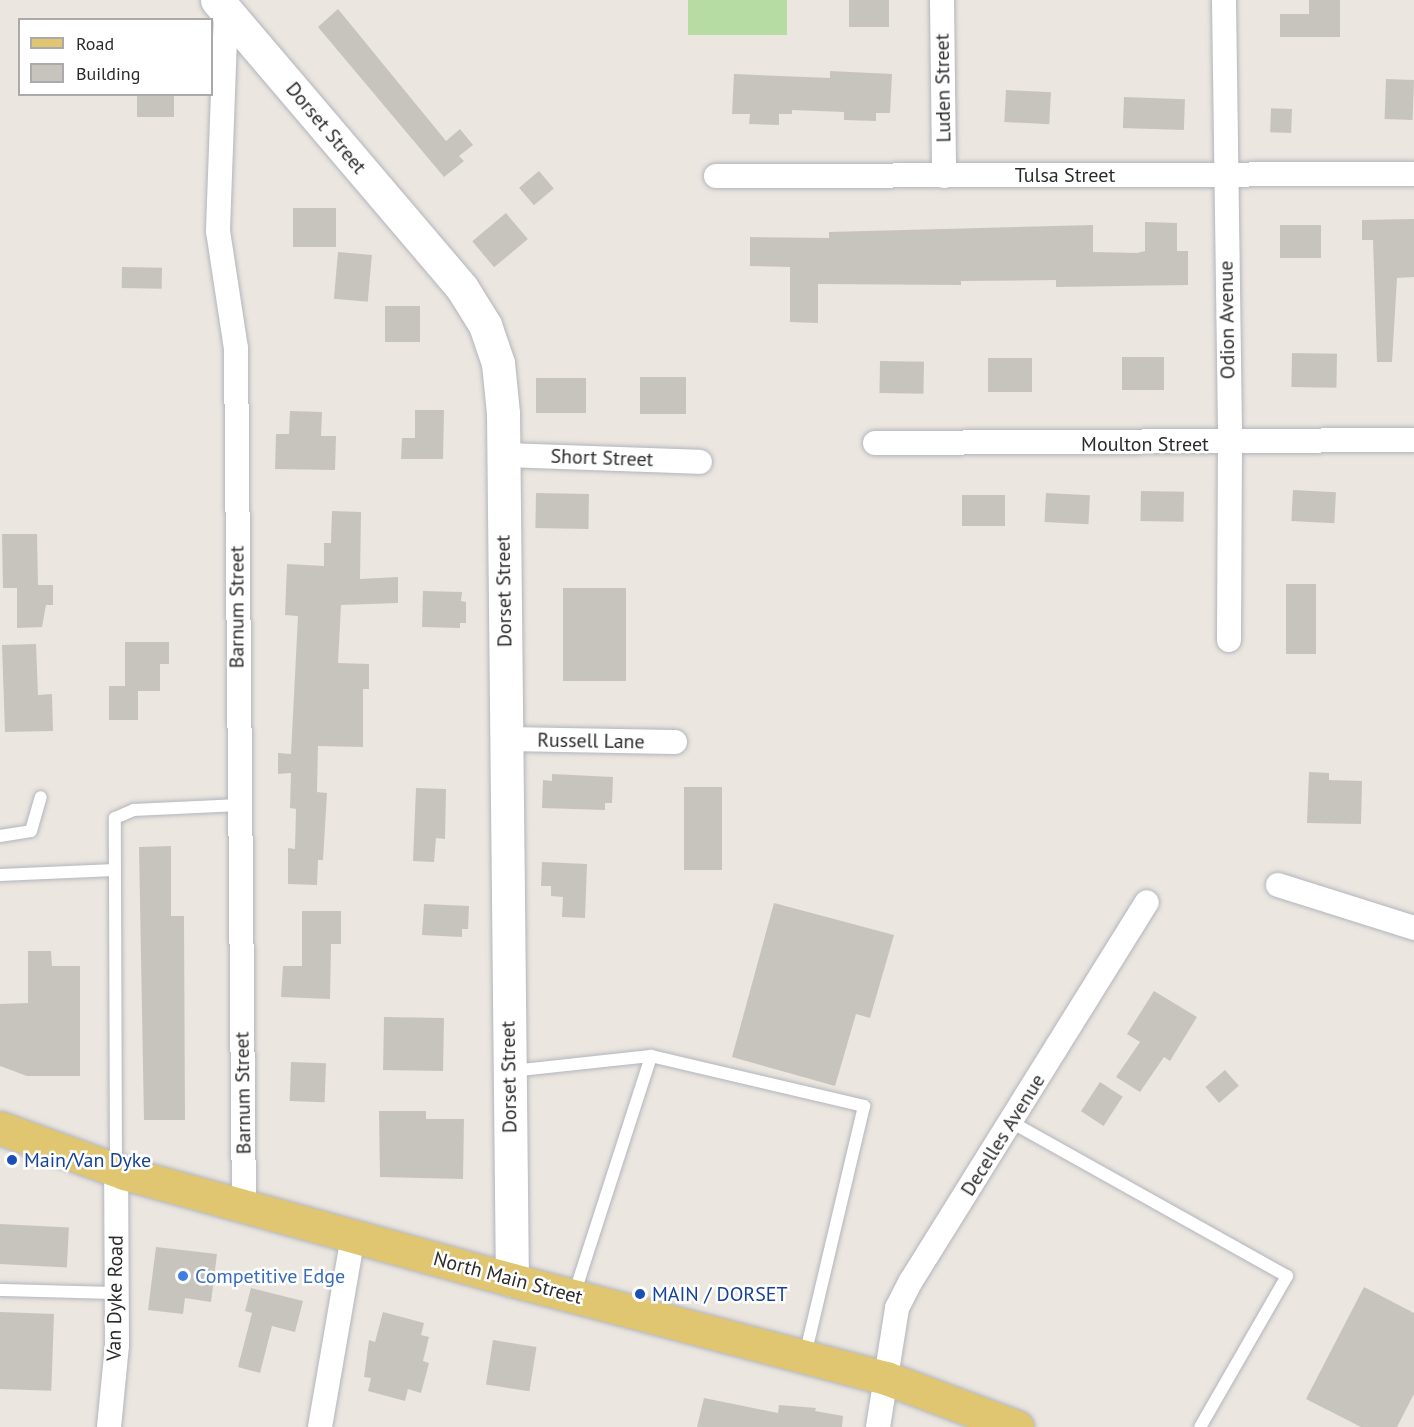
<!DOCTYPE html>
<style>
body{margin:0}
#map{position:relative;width:1414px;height:1427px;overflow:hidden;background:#ebe6df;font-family:"PT Sans",sans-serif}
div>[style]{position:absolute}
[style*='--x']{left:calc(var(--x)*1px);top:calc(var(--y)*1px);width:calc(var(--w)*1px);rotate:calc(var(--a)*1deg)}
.green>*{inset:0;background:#b6dba3;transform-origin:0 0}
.building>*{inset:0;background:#c7c4be;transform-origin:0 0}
.roads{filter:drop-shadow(0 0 2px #b3b5bd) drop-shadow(0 0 2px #b3b5bd)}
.lane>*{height:12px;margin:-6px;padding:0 6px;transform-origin:6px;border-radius:6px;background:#fff}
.street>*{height:24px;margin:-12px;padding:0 12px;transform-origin:12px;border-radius:12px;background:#fff}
.secondary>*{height:33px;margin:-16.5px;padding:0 16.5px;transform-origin:16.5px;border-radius:16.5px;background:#fff}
.primary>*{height:33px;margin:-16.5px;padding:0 16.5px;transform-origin:16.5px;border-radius:16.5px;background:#e0c670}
.dots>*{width:16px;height:16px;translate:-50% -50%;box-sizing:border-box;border:3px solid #fff;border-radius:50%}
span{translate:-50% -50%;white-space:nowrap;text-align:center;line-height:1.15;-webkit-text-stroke:5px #fff;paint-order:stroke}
.street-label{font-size:20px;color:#2b2b2b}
.transit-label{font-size:20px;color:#164399}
.left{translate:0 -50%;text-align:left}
.shop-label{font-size:20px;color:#366cbe}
.legend{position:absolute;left:18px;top:18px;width:195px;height:78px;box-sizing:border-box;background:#fff;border:2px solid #aaa;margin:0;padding:8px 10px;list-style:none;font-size:18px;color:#2b2b2b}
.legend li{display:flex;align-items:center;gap:12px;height:30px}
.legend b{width:30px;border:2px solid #aaa}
</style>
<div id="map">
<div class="green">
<div style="left:688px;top:0;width:99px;height:35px"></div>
</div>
<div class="building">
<div style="left:849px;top:0;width:40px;height:27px"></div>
<div style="clip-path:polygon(1309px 0,1340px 0,1340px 37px,1280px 37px,1280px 14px,1309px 14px)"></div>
<div style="clip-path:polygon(338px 9px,446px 141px,460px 129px,473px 145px,459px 156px,464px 161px,444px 177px,318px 27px)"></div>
<div style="clip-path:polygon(830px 71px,892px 74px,890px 113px,876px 113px,876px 121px,844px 120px,844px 112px,792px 110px,792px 114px,779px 114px,779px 125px,749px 124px,750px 114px,732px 114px,734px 74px,830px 78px)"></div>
<div style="left:1386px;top:79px;width:28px;height:40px;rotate:2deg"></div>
<div style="left:1006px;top:90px;width:45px;height:32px;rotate:3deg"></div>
<div style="left:137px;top:94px;width:37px;height:23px"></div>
<div style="left:1124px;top:97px;width:61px;height:31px;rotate:2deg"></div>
<div style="left:1292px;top:109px;width:24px;height:21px;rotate:92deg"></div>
<div style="left:539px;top:171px;width:23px;height:26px;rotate:50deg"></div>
<div style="left:293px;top:208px;width:43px;height:39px"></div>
<div style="left:506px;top:213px;width:34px;height:44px;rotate:50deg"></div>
<div style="clip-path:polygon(1414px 219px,1414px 277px,1397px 278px,1392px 362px,1377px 362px,1373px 240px,1362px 240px,1362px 220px)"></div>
<div style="clip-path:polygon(1145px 222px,1177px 223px,1177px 251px,1188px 251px,1188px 285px,1056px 287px,1056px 280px,961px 281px,961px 285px,818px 284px,818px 323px,790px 322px,790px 267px,750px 266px,750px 237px,829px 238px,829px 232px,1093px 225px,1093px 252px,1137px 253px,1145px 251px)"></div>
<div style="left:1280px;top:225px;width:41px;height:33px"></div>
<div style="left:338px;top:252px;width:34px;height:47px;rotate:5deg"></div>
<div style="left:122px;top:267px;width:40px;height:21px;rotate:1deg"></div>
<div style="left:385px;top:306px;width:35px;height:36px"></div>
<div style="left:1292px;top:353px;width:45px;height:34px;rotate:1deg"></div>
<div style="left:1122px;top:357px;width:42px;height:33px"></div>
<div style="left:988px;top:358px;width:44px;height:34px"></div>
<div style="left:880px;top:361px;width:44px;height:32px;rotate:1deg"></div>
<div style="left:640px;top:377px;width:46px;height:37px"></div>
<div style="left:536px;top:378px;width:50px;height:35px"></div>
<div style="clip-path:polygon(415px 410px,444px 410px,443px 459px,401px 459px,402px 438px,415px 438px)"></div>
<div style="clip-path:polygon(290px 411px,322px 412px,321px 436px,336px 436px,335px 470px,275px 469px,276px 434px,289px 434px)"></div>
<div style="left:1293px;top:490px;width:43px;height:31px;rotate:3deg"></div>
<div style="left:1141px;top:491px;width:43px;height:30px;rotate:1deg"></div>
<div style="left:536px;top:493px;width:53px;height:35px;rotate:1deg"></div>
<div style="left:1046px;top:493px;width:44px;height:29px;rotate:3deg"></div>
<div style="left:962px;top:495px;width:43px;height:31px"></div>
<div style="clip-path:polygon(332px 511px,361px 512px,360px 579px,398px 577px,398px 603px,341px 605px,338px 663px,369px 664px,369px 689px,363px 689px,363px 747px,318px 746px,317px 792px,327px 793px,323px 860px,318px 860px,317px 885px,288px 884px,288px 848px,295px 849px,296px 809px,290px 808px,291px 773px,278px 774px,278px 753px,291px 754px,298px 616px,285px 615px,287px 564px,324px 566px,324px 543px,331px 543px)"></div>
<div style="clip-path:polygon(2px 534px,37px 534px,38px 585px,53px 585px,53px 605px,46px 605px,42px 627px,17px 628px,17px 588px,3px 588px)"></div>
<div style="left:1286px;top:584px;width:30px;height:70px"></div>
<div style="left:626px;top:588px;width:93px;height:63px;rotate:90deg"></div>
<div style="clip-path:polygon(423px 591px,462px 592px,461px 601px,466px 602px,466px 623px,460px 623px,460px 628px,422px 627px)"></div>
<div style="clip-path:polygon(125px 642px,169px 642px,169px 664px,160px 664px,160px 691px,138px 691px,138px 720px,109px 720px,109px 686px,125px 686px)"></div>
<div style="clip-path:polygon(36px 644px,38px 695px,52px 694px,53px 731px,5px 732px,2px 645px)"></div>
<div style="clip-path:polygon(1309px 772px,1329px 773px,1329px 780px,1362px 781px,1361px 824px,1307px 823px)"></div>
<div style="clip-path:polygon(552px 774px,613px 777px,612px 803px,605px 803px,605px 810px,542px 808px,543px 780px,552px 781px)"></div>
<div style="left:684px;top:787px;width:38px;height:83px"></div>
<div style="clip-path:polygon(416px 788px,446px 789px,445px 839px,436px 838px,434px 862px,413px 861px)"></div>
<div style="clip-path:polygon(171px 846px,171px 916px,184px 916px,185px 1120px,144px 1120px,139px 847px)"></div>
<div style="clip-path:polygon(542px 862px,587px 864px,585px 918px,562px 917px,563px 897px,551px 896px,551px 886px,541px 886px)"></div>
<div style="clip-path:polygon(774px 903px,894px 935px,870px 1018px,856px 1014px,835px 1086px,732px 1057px)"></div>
<div style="clip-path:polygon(424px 904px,469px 906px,468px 929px,462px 929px,462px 937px,422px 935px)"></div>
<div style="clip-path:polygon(302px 911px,341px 911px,341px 944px,331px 944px,330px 999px,281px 997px,283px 966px,302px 966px)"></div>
<div style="clip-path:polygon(28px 951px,51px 951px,52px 966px,80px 966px,80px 1076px,27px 1076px,0 1066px,0 1004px,28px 1003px)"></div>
<div style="clip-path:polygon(1154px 991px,1197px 1017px,1170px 1061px,1164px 1057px,1140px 1092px,1116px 1077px,1140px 1042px,1127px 1034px)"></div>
<div style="left:384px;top:1017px;width:60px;height:53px;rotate:1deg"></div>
<div style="left:291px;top:1062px;width:35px;height:39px;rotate:2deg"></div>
<div style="left:1225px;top:1070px;width:21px;height:26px;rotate:49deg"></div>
<div style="left:1100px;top:1082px;width:27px;height:35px;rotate:33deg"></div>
<div style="clip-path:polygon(379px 1111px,426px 1111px,426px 1119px,464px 1119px,463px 1179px,380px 1177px)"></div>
<div style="left:0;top:1224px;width:69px;height:40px;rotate:3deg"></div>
<div style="clip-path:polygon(156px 1247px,217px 1254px,211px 1302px,185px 1298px,183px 1314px,148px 1310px)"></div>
<div style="clip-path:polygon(1364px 1287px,1414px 1313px,1414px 1394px,1397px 1427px,1361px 1427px,1306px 1399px)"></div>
<div style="clip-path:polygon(251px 1288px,303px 1301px,295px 1332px,272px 1326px,260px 1373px,238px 1367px,252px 1313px,245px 1311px)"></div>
<div style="left:0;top:1312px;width:54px;height:77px;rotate:2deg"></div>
<div style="clip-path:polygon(383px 1312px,424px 1323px,421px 1335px,429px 1337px,423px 1361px,429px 1363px,421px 1393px,408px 1389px,405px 1401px,368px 1391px,371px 1378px,364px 1377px,369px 1340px,375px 1342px)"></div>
<div style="left:493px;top:1340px;width:44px;height:45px;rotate:9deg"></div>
<div style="clip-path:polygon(704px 1398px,778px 1413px,779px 1405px,816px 1408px,815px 1411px,843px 1416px,842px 1427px,697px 1427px)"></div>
</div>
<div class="roads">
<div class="lane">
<div style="--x:0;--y:836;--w:31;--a:-9"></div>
<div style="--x:31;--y:831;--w:35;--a:-74"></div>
<div style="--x:0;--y:875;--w:115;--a:-2.5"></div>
<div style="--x:512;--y:1071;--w:140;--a:-6.2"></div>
<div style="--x:1011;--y:1122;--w:316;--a:29.2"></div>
<div style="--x:1287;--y:1276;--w:174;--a:119.9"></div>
<div style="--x:116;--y:1168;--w:350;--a:-90.2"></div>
<div style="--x:115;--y:818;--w:21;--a:-23"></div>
<div style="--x:134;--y:810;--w:105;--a:-2.7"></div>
<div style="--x:0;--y:1290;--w:117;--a:1.5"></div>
<div style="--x:574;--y:1295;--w:251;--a:-72.1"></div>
<div style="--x:651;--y:1056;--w:219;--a:13.2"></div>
<div style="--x:864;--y:1106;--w:257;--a:103.3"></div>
</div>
<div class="street">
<div style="--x:942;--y:0;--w:176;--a:89.3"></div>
<div style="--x:1224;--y:0;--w:444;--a:89.2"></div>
<div style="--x:1230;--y:444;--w:196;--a:90.3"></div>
<div style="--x:226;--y:11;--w:220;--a:92.1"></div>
<div style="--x:218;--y:231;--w:118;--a:81.3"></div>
<div style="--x:236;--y:348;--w:857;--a:89.47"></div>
<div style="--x:716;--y:176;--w:698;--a:-0.16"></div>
<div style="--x:875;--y:443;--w:539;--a:-0.32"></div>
<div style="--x:503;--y:455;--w:197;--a:2"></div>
<div style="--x:506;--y:739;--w:169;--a:1"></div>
<div style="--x:1278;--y:885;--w:143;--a:17.5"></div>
<div style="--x:109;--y:1427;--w:82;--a:-84.4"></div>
<div style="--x:117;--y:1345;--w:176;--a:-90.3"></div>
<div style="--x:320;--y:1427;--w:195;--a:-80.2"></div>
<div style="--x:878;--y:1427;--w:121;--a:-80.9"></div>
<div style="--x:897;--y:1308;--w:30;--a:-63"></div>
<div style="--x:911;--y:1281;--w:446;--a:-58.1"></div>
</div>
<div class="secondary">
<div style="--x:217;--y:0;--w:378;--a:49.6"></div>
<div style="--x:462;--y:288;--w:44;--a:58.1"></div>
<div style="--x:485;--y:325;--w:40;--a:71.1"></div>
<div style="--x:498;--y:363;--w:50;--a:84.3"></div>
<div style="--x:503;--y:413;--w:867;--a:89.41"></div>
</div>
<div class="primary">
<div style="--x:0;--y:1128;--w:132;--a:19.9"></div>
<div style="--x:124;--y:1173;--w:402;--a:15.4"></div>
<div style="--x:512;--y:1280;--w:387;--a:14.7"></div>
<div style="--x:886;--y:1378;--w:140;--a:20.5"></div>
</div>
</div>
<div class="dots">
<div style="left:12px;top:1160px;background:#1a4fb4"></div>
<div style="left:183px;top:1276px;background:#3f7fe0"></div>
<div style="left:640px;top:1294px;background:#1a4fb4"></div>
</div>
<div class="street-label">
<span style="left:943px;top:88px;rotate:-91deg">Luden Street</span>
<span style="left:326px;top:128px;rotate:50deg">Dorset Street</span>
<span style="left:1065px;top:175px">Tulsa Street</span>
<span style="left:1227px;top:320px;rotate:-91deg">Odion Avenue</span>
<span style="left:1145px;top:444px">Moulton Street</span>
<span style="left:602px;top:458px;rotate:2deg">Short Street</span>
<span style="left:504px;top:591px;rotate:-91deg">Dorset Street</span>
<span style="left:237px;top:607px;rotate:-90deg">Barnum Street</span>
<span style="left:591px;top:741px;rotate:1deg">Russell Lane</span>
<span style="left:509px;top:1077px;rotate:-91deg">Dorset Street</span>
<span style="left:243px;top:1093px;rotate:-91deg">Barnum Street</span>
<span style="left:1003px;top:1135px;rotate:-58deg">Decelles Avenue</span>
<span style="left:508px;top:1278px;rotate:15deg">North Main Street</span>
<span style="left:115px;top:1298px;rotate:-89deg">Van Dyke Road</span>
</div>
<div class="transit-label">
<span class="left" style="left:24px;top:1160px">Main/Van Dyke</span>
<span class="left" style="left:652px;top:1294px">MAIN / DORSET</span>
</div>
<div class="shop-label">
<span class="left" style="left:195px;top:1276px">Competitive Edge</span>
</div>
<ul class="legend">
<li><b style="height:8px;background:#e0c670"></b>Road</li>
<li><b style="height:16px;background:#c7c4be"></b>Building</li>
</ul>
</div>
